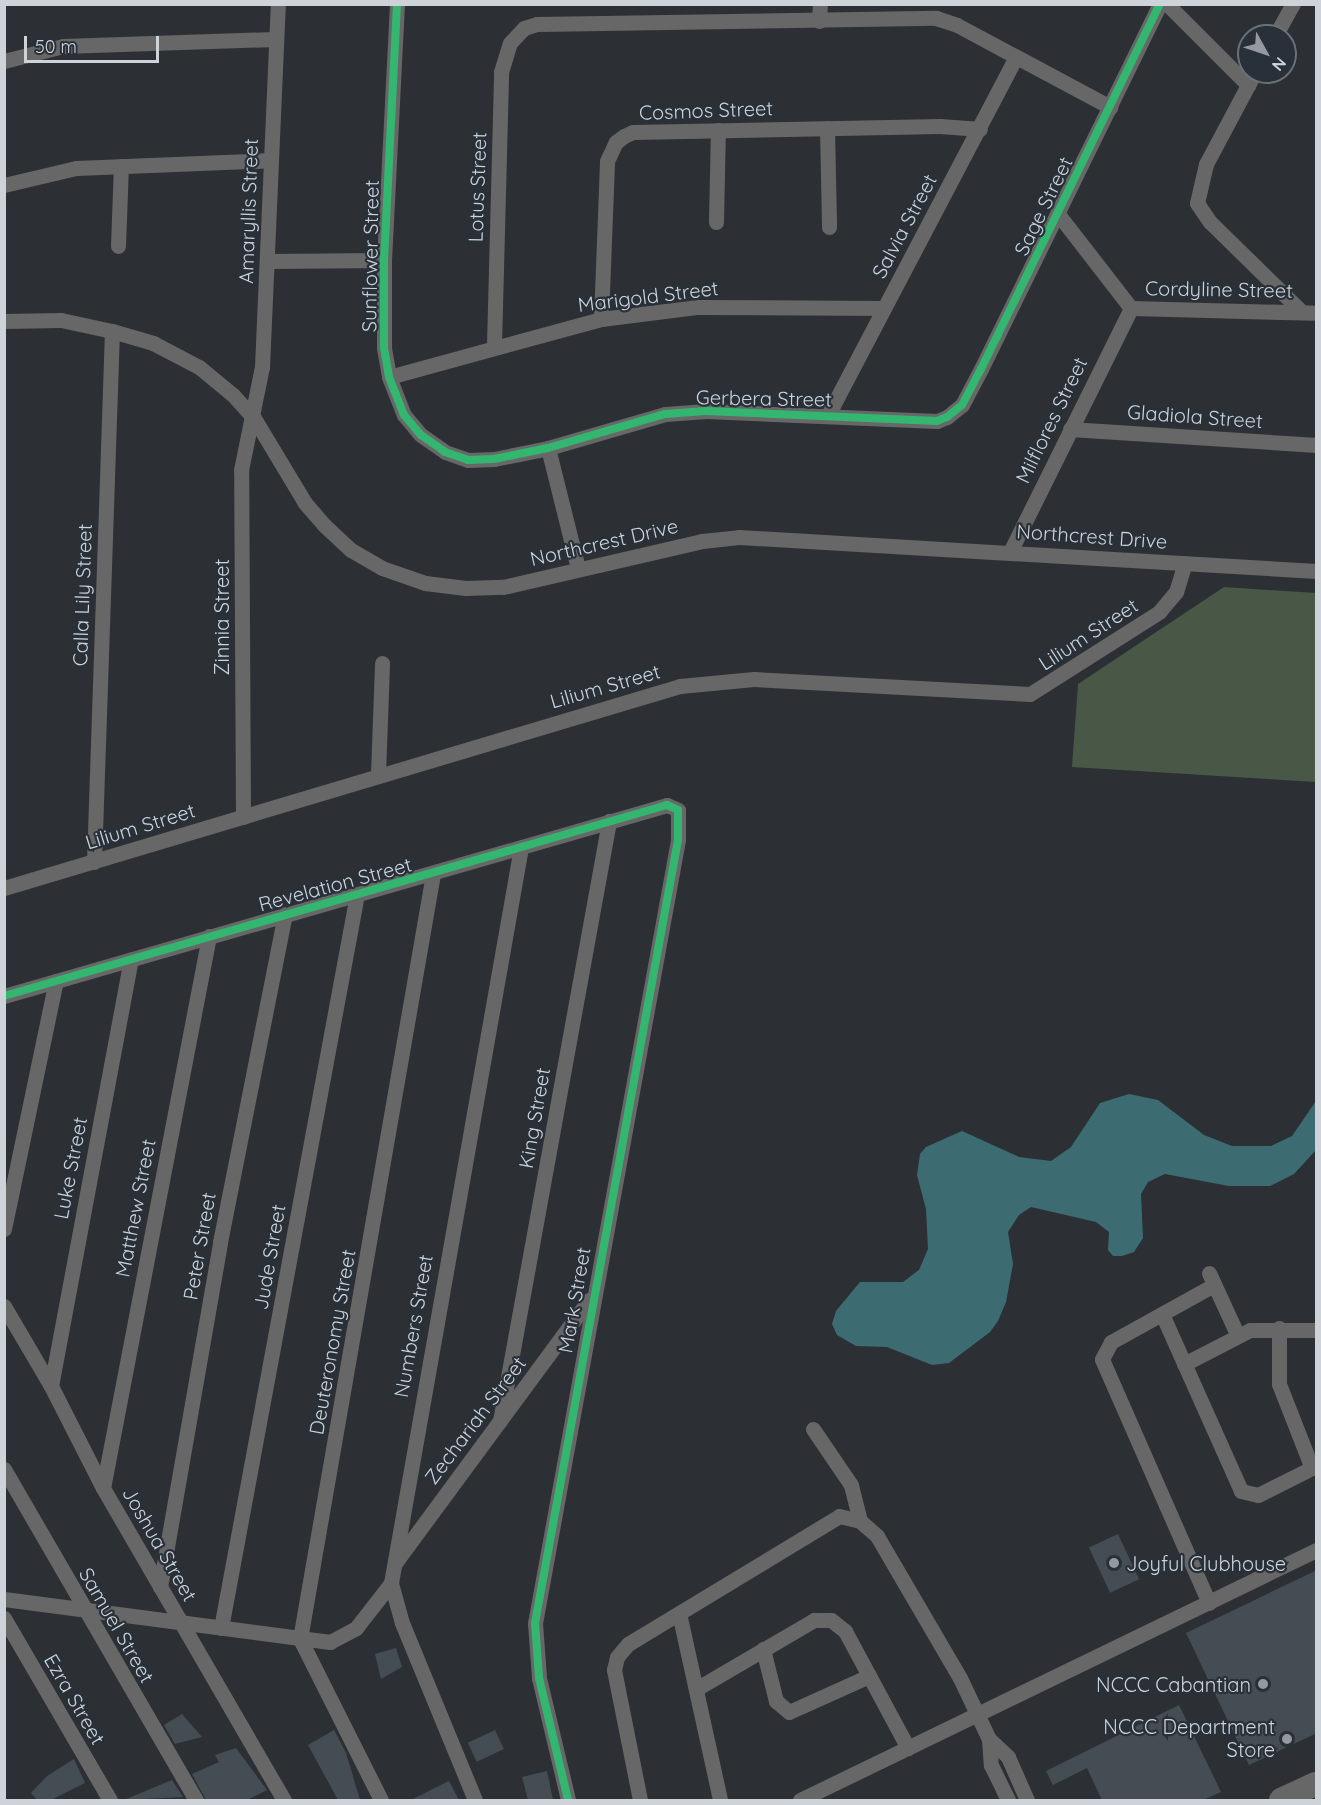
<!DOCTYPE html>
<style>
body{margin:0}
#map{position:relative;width:1321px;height:1805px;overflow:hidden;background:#2c3035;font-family:Quicksand,sans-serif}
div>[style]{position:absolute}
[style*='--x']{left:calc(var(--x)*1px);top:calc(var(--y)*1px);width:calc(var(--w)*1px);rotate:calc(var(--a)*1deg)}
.green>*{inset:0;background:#495746}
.water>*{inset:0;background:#3c6c72}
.building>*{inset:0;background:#454d54;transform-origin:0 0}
.minor>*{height:15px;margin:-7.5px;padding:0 7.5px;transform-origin:7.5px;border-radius:7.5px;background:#686767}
.primary>*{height:24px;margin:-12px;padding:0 12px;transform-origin:12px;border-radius:12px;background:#686768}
.cycleway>*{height:8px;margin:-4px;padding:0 4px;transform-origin:4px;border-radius:4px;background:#33b770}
.dots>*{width:16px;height:16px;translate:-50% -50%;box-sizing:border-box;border:3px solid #283039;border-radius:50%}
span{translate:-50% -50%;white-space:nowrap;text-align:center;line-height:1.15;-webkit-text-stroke:4.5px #283039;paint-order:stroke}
.street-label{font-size:20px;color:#ced3d9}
.poi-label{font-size:20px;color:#ced3d9}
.left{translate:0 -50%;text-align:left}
.right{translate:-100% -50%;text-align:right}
.frame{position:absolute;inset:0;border:6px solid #ced3d9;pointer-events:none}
.north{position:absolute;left:1237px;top:24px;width:60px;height:60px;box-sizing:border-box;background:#283039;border:2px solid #6a7179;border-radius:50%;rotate:130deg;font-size:16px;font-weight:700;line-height:24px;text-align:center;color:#ced3d9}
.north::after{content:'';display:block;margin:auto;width:21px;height:27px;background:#959aa0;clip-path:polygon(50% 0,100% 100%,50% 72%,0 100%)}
.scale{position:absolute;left:24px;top:36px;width:135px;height:27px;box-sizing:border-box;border:3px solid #ced3d9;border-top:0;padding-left:8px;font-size:18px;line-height:21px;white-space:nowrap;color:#ced3d9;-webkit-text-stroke:4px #283039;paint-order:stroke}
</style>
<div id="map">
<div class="green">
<div style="clip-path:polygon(1224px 587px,1316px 593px,1316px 782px,1072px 767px,1078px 684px)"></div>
</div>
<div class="water">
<div style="clip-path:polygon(1129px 1094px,1158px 1100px,1204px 1135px,1232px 1146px,1271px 1146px,1292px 1136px,1316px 1101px,1316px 1150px,1294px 1174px,1270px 1186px,1229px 1186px,1165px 1174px,1148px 1182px,1141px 1194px,1143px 1238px,1134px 1252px,1122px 1256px,1113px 1256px,1108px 1250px,1109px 1232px,1096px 1222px,1031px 1207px,1019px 1215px,1008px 1232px,1013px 1264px,1006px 1302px,998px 1321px,990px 1332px,949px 1363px,932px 1365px,887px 1347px,856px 1346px,837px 1335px,832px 1324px,836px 1311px,860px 1282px,903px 1282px,919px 1270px,928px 1249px,926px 1209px,917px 1175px,920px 1154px,926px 1147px,962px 1131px,1019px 1157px,1051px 1161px,1071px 1147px,1100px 1103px)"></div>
</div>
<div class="building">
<div style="left:1118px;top:1534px;width:50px;height:32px;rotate:65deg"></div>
<div style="clip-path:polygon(1317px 1570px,1317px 1733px,1249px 1765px,1186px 1633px)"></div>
<div style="clip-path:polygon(396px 1648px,402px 1667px,381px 1679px,375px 1654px)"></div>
<div style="clip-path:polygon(1179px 1705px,1221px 1792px,1203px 1800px,1102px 1800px,1087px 1768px,1053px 1785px,1046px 1771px)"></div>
<div style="clip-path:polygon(182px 1714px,202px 1737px,175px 1744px,164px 1725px)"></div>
<div style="clip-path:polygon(334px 1730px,346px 1753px,360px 1800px,338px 1800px,308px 1745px)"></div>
<div style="left:495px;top:1730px;width:21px;height:30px;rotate:65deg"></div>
<div style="clip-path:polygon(236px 1748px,267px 1790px,247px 1800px,206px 1800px,192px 1774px,219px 1762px,215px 1755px)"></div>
<div style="clip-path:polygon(74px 1759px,85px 1783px,51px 1800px,37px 1800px,31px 1793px,47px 1776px)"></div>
<div style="clip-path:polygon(547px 1771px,553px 1800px,528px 1800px,522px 1777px)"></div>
<div style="clip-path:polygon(172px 1780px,183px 1797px,124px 1800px)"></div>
<div style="clip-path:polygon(449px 1781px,459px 1800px,411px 1800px)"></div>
</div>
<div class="minor">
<div style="--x:397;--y:4;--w:256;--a:92.9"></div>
<div style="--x:384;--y:260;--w:88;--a:90"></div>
<div style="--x:384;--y:348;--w:29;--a:80"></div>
<div style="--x:389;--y:377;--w:41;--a:68.5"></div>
<div style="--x:404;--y:415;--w:26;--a:50"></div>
<div style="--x:421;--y:435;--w:29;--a:35"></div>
<div style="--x:445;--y:452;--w:24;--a:19"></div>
<div style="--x:468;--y:460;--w:26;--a:-2"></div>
<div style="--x:494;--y:459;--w:55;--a:-11.5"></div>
<div style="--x:548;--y:448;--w:122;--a:-16.2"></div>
<div style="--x:665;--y:414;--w:41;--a:-4.2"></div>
<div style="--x:706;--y:411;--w:231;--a:2.5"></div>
<div style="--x:937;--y:421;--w:11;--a:-22"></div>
<div style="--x:947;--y:417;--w:19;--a:-39"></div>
<div style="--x:962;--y:405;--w:41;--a:-62.2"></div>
<div style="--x:981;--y:369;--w:407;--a:-63.9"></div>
<div style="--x:1167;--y:4;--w:115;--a:45"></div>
<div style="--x:819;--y:21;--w:17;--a:-87"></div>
<div style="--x:1275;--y:36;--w:37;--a:-61"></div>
<div style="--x:4;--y:61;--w:61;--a:-14.3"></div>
<div style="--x:63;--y:46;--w:213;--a:-1.9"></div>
<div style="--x:1255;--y:72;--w:104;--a:118"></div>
<div style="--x:1206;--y:164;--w:40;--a:103"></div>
<div style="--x:1197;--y:203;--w:23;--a:56"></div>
<div style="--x:1210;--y:222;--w:129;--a:44.4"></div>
<div style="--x:827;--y:128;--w:99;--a:88.8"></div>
<div style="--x:4;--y:185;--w:74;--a:-13.3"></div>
<div style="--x:76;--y:168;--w:195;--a:-2.3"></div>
<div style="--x:1058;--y:214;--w:119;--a:52.2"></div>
<div style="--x:716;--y:222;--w:92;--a:-88.8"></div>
<div style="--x:118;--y:246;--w:80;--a:-87.9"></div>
<div style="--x:267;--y:261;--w:117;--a:-0.5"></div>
<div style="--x:1131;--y:308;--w:185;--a:1.5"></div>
<div style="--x:601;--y:319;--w:158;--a:-87.8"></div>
<div style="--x:607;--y:161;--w:21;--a:-65"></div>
<div style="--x:616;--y:142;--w:10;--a:-37"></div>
<div style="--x:624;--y:136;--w:10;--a:-24"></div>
<div style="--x:633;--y:132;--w:307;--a:-1.1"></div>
<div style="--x:940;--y:126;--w:40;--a:4.3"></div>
<div style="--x:4;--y:321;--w:57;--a:-1"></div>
<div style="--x:61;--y:320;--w:52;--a:12.2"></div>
<div style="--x:112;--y:331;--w:43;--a:16.3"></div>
<div style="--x:153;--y:343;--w:52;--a:27.6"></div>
<div style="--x:199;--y:367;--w:44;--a:39.5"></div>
<div style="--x:233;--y:395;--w:31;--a:48"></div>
<div style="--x:254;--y:418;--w:99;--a:59"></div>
<div style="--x:305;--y:503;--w:29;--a:49"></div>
<div style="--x:324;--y:525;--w:37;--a:43"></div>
<div style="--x:351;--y:550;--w:36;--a:30"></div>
<div style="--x:382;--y:568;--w:46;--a:19.2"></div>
<div style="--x:425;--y:583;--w:41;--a:7"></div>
<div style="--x:466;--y:588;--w:37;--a:-2"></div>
<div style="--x:503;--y:587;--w:204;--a:-13"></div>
<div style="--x:702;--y:541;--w:37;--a:-6"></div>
<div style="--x:739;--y:537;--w:578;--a:3.37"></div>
<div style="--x:494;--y:345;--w:273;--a:-88.5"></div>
<div style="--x:501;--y:72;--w:30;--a:-73"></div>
<div style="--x:510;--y:43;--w:21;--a:-47"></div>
<div style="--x:524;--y:28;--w:14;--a:-17"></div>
<div style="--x:537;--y:24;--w:399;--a:-0.9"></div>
<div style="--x:936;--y:18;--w:22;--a:18"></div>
<div style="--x:957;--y:25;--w:174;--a:28.2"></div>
<div style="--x:389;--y:377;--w:220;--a:-15.3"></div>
<div style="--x:601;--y:319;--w:98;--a:-7.1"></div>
<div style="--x:698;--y:307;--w:186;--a:0.3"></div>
<div style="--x:828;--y:415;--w:404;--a:-62.3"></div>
<div style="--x:1070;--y:429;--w:247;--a:3.7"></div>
<div style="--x:548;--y:448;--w:124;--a:76"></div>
<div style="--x:1010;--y:552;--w:272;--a:-63.6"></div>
<div style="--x:378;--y:774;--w:111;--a:-87.9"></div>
<div style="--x:243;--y:817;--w:347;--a:-90.3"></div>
<div style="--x:241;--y:470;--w:105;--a:-78.5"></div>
<div style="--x:262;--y:367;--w:363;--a:-87.5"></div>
<div style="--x:94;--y:862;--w:531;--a:-88.06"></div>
<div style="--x:4;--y:888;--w:706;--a:-16.64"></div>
<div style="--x:680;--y:686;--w:74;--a:-5.4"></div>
<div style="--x:754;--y:679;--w:276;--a:3.1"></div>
<div style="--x:1030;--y:694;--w:153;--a:-32.4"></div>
<div style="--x:1159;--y:612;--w:26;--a:-50"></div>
<div style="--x:1176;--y:592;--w:30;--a:-73"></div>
<div style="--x:4;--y:996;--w:690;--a:-16.07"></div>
<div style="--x:667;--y:805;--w:12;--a:24"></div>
<div style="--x:678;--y:810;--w:30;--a:90"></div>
<div style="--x:678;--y:840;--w:796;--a:100.35"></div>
<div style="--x:535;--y:1623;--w:55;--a:85.8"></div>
<div style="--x:539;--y:1678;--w:125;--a:76.6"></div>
<div style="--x:4;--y:1229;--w:253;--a:-78.2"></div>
<div style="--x:1209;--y:1273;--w:67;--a:65.3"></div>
<div style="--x:4;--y:1306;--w:93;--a:59.6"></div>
<div style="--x:51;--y:1386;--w:114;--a:63"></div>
<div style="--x:103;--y:1488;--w:361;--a:59.9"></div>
<div style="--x:1162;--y:1314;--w:194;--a:65.9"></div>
<div style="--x:1241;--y:1491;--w:17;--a:13"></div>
<div style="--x:1258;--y:1495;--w:65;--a:-26.6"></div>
<div style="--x:1279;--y:1328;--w:56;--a:90"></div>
<div style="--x:1279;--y:1384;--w:90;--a:68.6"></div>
<div style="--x:1184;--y:1364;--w:74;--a:-27.3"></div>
<div style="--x:1250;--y:1330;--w:66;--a:0"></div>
<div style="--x:51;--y:1386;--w:434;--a:-79.4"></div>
<div style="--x:500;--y:1421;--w:610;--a:-79.7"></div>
<div style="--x:813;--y:1429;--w:68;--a:55.8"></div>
<div style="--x:851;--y:1485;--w:37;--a:76"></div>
<div style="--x:4;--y:1469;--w:383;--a:59.9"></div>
<div style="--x:103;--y:1488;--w:562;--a:-79.13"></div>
<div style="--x:395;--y:1563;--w:327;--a:-53.6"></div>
<div style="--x:160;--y:1587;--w:350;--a:-80.1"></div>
<div style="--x:220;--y:1242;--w:334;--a:-78.8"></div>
<div style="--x:4;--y:1599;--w:329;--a:7.5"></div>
<div style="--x:330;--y:1642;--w:30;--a:-28"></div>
<div style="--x:356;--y:1628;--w:57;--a:-52.1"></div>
<div style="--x:1209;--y:1603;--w:266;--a:-113.7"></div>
<div style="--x:1102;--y:1359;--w:19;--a:-62"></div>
<div style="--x:1111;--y:1342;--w:118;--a:-29"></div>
<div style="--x:679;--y:1613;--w:191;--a:77.6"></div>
<div style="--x:4;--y:1618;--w:211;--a:59.8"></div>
<div style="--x:221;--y:1628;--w:746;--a:-79.5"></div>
<div style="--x:763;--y:1649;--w:54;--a:76"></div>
<div style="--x:776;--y:1701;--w:17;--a:40"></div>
<div style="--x:789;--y:1712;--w:88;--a:-24.2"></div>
<div style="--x:696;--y:1689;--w:137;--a:-30.3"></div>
<div style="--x:814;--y:1620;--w:17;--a:0"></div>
<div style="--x:831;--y:1620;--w:18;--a:38"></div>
<div style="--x:845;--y:1631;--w:133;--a:61.7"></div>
<div style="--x:989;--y:1739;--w:26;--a:86"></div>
<div style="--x:991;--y:1765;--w:39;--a:64"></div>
<div style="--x:381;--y:1800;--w:180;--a:-116.7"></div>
<div style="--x:300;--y:1639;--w:776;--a:-80.14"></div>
<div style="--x:475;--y:1800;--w:191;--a:-112.4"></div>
<div style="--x:402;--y:1623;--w:41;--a:-105.4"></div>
<div style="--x:391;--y:1583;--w:747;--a:-79.98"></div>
<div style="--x:640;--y:1800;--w:133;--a:-101.3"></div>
<div style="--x:614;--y:1670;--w:13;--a:-77"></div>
<div style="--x:617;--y:1657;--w:17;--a:-50"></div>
<div style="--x:628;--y:1644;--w:247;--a:-31.2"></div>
<div style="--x:839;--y:1516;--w:22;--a:13"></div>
<div style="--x:860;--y:1521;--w:23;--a:41"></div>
<div style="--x:877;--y:1536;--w:164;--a:59.7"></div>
<div style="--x:960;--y:1678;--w:68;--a:64.6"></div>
<div style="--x:989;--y:1739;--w:26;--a:43"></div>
<div style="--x:1008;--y:1757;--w:47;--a:66.2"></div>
<div style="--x:800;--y:1800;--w:573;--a:-25.85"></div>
</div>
<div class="primary">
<div style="--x:1281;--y:1800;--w:38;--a:-25"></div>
</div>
<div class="cycleway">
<div style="--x:397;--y:4;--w:256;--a:92.9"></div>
<div style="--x:384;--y:260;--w:88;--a:90"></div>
<div style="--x:384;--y:348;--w:29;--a:80"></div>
<div style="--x:389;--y:377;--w:41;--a:68.5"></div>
<div style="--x:404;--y:415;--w:26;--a:50"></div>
<div style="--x:421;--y:435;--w:29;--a:35"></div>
<div style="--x:445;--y:452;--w:24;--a:19"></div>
<div style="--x:468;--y:460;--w:26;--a:-2"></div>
<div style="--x:494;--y:459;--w:55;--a:-11.5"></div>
<div style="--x:548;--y:448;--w:122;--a:-16.2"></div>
<div style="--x:665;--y:414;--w:41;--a:-4.2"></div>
<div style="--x:706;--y:411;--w:231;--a:2.5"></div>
<div style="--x:937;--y:421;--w:11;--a:-22"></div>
<div style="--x:947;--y:417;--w:19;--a:-39"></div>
<div style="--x:962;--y:405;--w:41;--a:-62.2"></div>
<div style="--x:981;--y:369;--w:407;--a:-63.9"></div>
<div style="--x:4;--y:996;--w:690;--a:-16.07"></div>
<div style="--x:667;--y:805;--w:12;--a:24"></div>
<div style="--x:678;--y:810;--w:30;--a:90"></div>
<div style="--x:678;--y:840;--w:796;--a:100.35"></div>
<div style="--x:535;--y:1623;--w:55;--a:85.8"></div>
<div style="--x:539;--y:1678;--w:125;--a:76.6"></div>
</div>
<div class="dots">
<div style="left:1114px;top:1563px;background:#959aa0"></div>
<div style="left:1263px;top:1684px;background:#959aa0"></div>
<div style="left:1287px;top:1739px;background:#959aa0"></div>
</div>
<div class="street-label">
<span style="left:706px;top:110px;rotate:-2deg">Cosmos Street</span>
<span style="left:477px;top:187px;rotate:-88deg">Lotus Street</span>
<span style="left:1043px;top:206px;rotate:-64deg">Sage Street</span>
<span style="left:248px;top:211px;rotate:-88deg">Amaryllis Street</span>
<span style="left:904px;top:226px;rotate:-62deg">Salvia Street</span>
<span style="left:370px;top:256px;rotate:-89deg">Sunflower Street</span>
<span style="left:1219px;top:289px;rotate:1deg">Cordyline Street</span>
<span style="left:648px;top:296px;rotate:-7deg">Marigold Street</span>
<span style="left:764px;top:398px;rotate:1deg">Gerbera Street</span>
<span style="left:1195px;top:416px;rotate:4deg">Gladiola Street</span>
<span style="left:1051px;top:420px;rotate:-64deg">Milflores Street</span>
<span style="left:1092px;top:536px;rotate:4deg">Northcrest Drive</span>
<span style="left:604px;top:542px;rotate:-13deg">Northcrest Drive</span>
<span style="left:82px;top:595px;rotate:-88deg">Calla Lily Street</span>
<span style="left:221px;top:617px;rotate:-90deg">Zinnia Street</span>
<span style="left:1088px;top:634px;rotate:-33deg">Lilium Street</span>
<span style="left:605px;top:686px;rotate:-16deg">Lilium Street</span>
<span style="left:140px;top:826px;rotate:-17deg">Lilium Street</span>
<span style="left:335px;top:884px;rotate:-15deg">Revelation Street</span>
<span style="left:534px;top:1118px;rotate:-80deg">King Street</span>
<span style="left:70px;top:1168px;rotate:-79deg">Luke Street</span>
<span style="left:135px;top:1208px;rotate:-79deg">Matthew Street</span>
<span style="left:199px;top:1246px;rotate:-80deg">Peter Street</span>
<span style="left:269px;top:1257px;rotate:-80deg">Jude Street</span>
<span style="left:574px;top:1300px;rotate:-80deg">Mark Street</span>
<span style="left:413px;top:1326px;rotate:-80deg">Numbers Street</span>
<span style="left:332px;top:1342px;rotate:-80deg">Deuteronomy Street</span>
<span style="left:475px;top:1420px;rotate:-53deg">Zechariah Street</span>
<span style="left:160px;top:1544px;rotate:60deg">Joshua Street</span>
<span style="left:117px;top:1625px;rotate:60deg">Samuel Street</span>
<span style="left:75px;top:1699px;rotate:60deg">Ezra Street</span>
</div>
<div class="poi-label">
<span class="left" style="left:1126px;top:1563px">Joyful Clubhouse</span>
<span class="right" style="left:1251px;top:1684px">NCCC Cabantian</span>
<span class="right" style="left:1275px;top:1738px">NCCC Department<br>Store</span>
</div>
<div class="frame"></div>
<div class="north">N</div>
<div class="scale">50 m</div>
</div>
